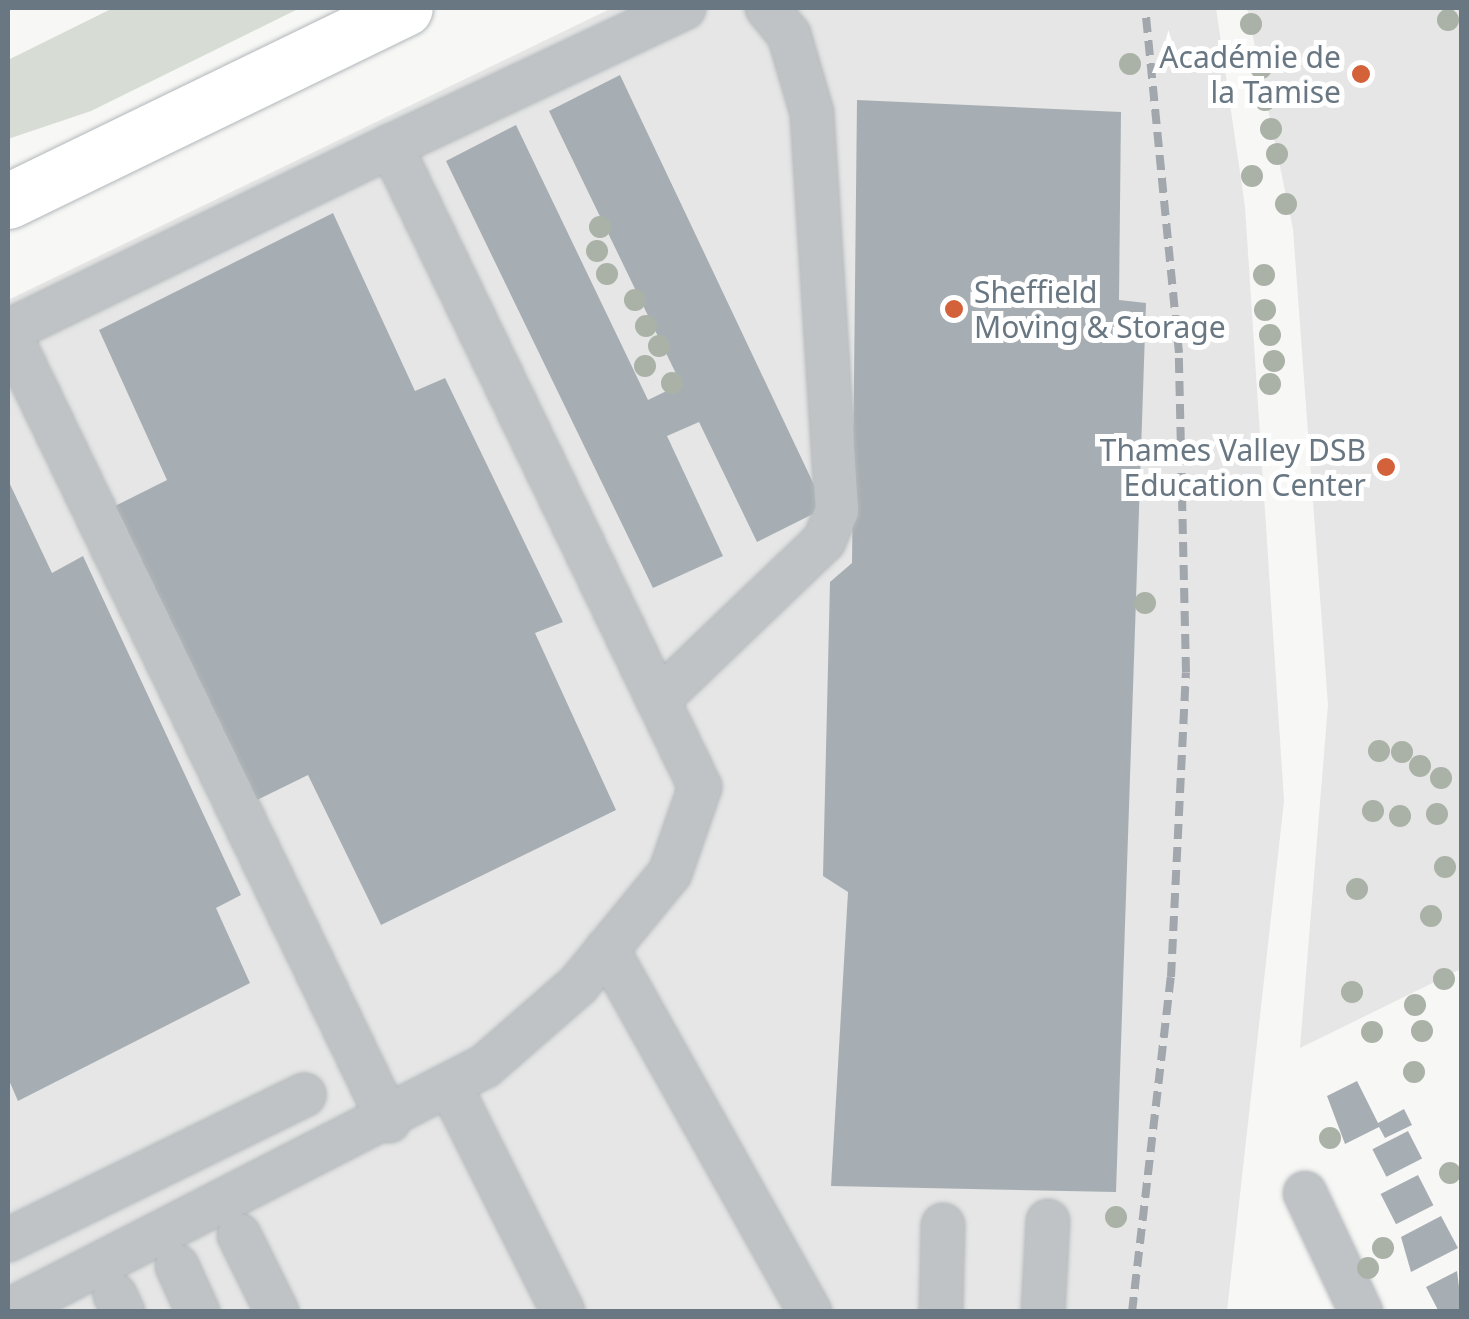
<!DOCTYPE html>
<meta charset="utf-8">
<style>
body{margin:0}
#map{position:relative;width:1469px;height:1319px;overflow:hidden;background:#f7f7f5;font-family:"Noto Sans",sans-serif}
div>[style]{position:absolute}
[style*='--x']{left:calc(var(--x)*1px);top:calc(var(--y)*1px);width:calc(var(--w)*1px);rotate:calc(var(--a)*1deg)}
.built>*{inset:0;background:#e5e6e5}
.green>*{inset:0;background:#d7dcd4}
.building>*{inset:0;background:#a7aeb3;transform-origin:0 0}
.roads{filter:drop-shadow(0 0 2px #b2b7ba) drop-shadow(0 0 2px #b2b7ba)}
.minor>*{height:42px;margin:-21px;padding:0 21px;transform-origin:21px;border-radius:21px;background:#bfc3c6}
.major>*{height:55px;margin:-27.5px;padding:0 27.5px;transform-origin:27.5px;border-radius:27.5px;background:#fff}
.rail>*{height:8px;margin-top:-4px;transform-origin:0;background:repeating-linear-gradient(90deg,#a1a7ac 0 15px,transparent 0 23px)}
.trees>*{width:22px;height:22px;margin:-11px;border-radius:50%;background:#aab2a7}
.dots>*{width:28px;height:28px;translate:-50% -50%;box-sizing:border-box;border:5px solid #fff;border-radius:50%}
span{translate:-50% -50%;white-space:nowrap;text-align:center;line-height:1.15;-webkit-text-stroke:10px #fff;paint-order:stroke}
.poi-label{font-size:30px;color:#697783}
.right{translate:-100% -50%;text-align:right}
.left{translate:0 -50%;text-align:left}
.frame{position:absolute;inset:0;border:10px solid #697783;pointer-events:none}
</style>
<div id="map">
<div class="built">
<div style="clip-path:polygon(612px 8px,1216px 8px,1245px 207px,1284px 801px,1227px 1311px,8px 1312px,8px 300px)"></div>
<div style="clip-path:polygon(1247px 8px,1461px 8px,1461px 969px,1300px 1048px,1328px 705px,1293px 229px)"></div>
</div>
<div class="green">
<div style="clip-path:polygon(113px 8px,300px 8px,91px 111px,8px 139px,8px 60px)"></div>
</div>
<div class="building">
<div style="clip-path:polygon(620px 75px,825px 508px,757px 542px,699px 422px,667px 436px,723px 556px,653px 588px,446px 161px,516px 125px,648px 400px,681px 384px,549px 111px)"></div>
<div style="clip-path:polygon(857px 100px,1121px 112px,1119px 300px,1146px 303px,1116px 1192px,831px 1186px,848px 892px,823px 876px,830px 582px,852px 563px)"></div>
<div style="clip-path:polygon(333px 213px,415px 391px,445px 378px,563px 622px,535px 633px,616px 810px,381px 925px,308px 775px,251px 803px,113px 507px,167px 480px,99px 330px)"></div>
<div style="clip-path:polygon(8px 480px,52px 573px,83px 556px,241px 895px,216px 908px,250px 983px,18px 1101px,8px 1078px)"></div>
<div style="clip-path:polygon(1357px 1081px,1378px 1123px,1404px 1109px,1412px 1125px,1385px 1138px,1379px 1127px,1345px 1144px,1327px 1096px)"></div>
<div style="left:1408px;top:1131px;width:31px;height:40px;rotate:63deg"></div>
<div style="left:1418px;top:1175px;width:34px;height:42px;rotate:63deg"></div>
<div style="clip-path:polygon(1441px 1216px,1458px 1248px,1411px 1272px,1401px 1237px)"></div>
<div style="clip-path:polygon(1457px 1271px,1462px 1311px,1439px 1312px,1426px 1287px)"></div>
</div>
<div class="roads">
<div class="minor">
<div style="--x:391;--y:146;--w:324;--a:-25.2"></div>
<div style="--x:8;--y:331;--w:877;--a:64.25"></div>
<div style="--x:658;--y:700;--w:230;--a:-43.8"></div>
<div style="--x:824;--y:541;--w:33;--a:-67"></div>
<div style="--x:837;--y:511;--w:399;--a:-93.6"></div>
<div style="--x:812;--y:113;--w:81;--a:-106.4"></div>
<div style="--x:789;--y:35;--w:35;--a:-129"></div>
<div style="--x:607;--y:949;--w:416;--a:60.8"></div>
<div style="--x:451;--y:1088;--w:250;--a:63.4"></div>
<div style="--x:1305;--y:1193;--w:132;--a:64.8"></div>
<div style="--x:239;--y:1235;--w:86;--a:63.7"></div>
<div style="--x:8;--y:1240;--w:330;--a:-26.1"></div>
<div style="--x:177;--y:1266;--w:51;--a:65.5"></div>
<div style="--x:115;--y:1295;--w:19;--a:65"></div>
<div style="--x:8;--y:1311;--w:536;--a:-27.19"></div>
<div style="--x:485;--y:1066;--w:123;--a:-41.1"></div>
<div style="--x:578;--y:985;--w:145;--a:-50.6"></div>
<div style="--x:670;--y:873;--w:91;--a:-70.8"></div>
<div style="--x:700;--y:787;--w:712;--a:-115.74"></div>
<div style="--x:391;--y:146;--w:421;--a:154.2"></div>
<div style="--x:941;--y:1312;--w:87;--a:-88.7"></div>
<div style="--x:1043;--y:1312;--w:91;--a:-86.9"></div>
</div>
<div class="major">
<div style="--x:8;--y:201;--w:441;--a:-25.9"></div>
</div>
</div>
<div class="rail">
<div style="--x:1132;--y:1312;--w:337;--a:-83.4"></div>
<div style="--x:1171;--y:977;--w:305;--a:-87.2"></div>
<div style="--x:1186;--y:672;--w:319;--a:-91.3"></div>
<div style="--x:1179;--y:353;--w:347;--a:-95.6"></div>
</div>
<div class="trees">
<div style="left:1448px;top:20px"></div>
<div style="left:1251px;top:24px"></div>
<div style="left:1130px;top:64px"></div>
<div style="left:1261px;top:68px"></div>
<div style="left:1265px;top:100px"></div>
<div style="left:1271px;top:129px"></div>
<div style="left:1277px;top:154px"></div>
<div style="left:1252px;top:176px"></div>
<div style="left:1286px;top:204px"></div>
<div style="left:600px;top:227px"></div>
<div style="left:597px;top:251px"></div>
<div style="left:607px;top:274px"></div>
<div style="left:1264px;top:275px"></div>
<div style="left:635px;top:300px"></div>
<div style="left:1265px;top:310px"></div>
<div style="left:646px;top:326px"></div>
<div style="left:1270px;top:335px"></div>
<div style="left:659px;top:346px"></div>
<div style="left:1274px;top:361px"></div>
<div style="left:645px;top:366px"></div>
<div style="left:672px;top:383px"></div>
<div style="left:1270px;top:384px"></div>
<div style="left:1145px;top:603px"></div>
<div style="left:1379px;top:751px"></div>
<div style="left:1402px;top:752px"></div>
<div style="left:1420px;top:766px"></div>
<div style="left:1441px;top:778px"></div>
<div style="left:1373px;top:811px"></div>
<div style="left:1437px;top:814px"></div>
<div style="left:1400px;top:816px"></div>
<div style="left:1445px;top:867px"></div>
<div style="left:1357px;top:889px"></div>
<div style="left:1431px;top:916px"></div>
<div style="left:1444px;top:979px"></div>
<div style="left:1352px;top:992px"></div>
<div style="left:1415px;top:1005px"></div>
<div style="left:1422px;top:1031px"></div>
<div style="left:1372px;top:1032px"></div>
<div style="left:1414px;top:1072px"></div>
<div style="left:1330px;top:1138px"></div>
<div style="left:1450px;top:1173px"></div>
<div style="left:1116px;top:1217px"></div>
<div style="left:1383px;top:1248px"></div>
<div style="left:1368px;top:1268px"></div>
</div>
<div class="dots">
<div style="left:1361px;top:74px;background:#d36139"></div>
<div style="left:954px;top:309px;background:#d36139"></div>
<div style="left:1386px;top:467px;background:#d36139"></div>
</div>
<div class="poi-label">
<span class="right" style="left:1341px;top:74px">Académie de<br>la Tamise</span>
<span class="left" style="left:974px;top:309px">Sheffield<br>Moving &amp; Storage</span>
<span class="right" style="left:1366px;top:467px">Thames Valley DSB<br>Education Center</span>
</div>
<div class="frame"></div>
</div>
